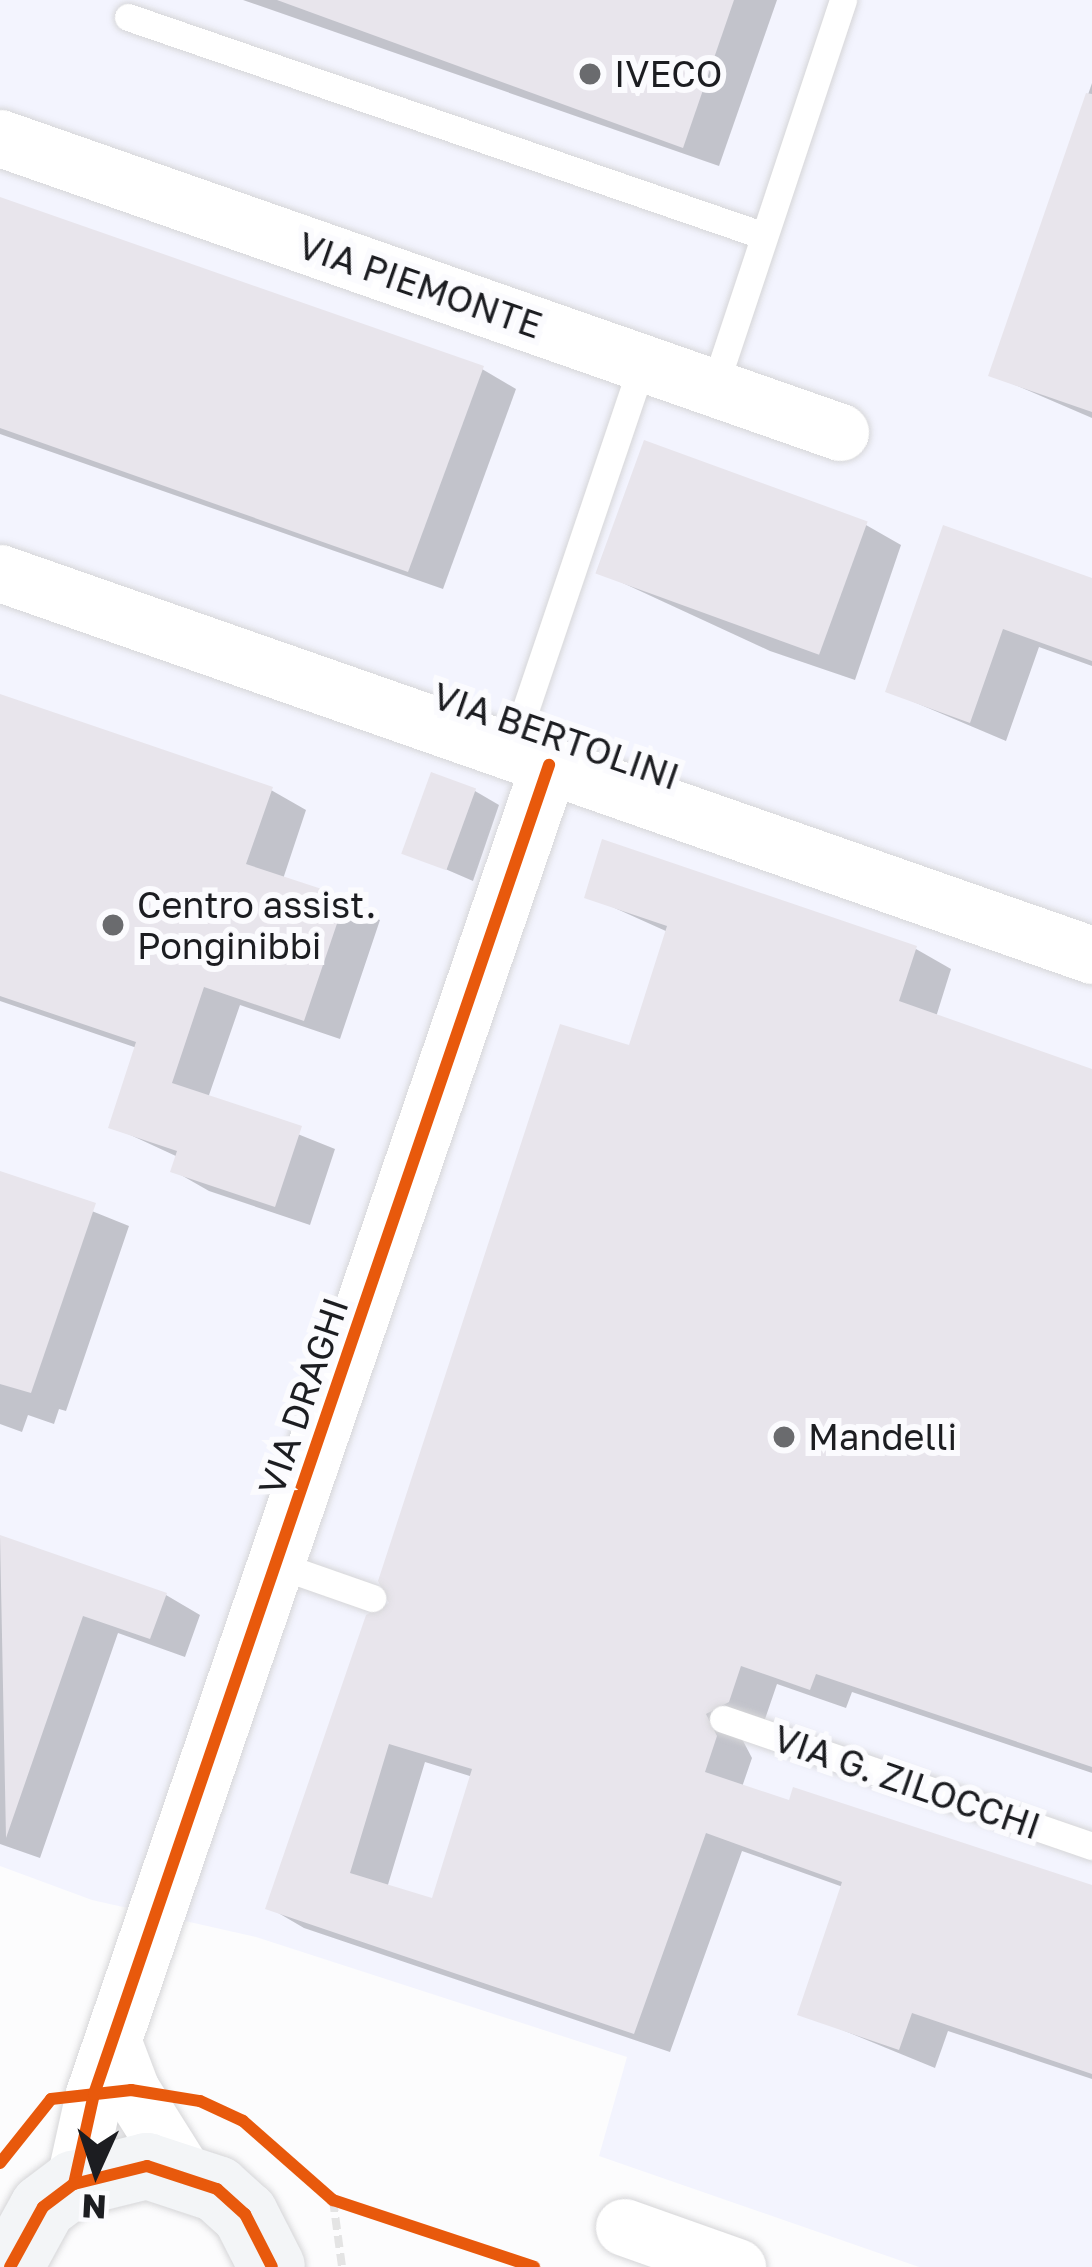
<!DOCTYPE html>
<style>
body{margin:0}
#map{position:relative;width:1092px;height:2267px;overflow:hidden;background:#fcfcfd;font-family:"Golos Text",sans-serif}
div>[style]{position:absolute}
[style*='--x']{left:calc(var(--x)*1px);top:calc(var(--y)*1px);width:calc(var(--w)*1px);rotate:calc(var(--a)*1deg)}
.built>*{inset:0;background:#f3f4fe}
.shadow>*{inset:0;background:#0003}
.building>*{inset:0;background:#e8e5ec;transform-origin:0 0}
.path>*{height:8px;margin-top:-4px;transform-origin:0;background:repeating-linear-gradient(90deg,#e4e4e4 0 12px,transparent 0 18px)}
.roads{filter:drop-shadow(0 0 3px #d6d6d8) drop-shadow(0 0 3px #d6d6d8)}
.lane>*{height:27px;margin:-13.5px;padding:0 13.5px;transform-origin:13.5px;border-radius:13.5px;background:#fff}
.street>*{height:57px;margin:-28.5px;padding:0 28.5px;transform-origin:28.5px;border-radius:28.5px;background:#fff}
.primary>*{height:66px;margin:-33px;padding:0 33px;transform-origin:33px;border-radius:33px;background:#f3f5f7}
.cycleway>*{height:12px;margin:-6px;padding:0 6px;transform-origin:6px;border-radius:6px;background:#e8590c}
.dots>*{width:33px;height:33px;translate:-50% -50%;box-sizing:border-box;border:6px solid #fbfbfe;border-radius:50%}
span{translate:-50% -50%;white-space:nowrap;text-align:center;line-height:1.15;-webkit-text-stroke:12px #fbfbfe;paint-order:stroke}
.poi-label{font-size:36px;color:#1c1d21}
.left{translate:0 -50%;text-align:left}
.street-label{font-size:36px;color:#1c1d21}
.north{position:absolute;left:36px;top:2111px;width:120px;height:120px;-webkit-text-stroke:9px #fbfbfe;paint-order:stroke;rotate:183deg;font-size:33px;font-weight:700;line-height:48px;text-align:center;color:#1c1d21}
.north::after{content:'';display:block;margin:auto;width:42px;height:54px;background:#1c1d21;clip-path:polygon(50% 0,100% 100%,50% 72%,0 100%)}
</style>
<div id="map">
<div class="built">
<div style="clip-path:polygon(0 0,1092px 0,1092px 2267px,919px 2267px,599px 2156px,627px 2057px,256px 1937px,92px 1900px,0 1866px)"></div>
</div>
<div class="shadow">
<div style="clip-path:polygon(243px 0,777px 0,719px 166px)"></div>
<div style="clip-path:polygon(1092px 83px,1092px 418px,992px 375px)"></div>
<div style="clip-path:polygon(0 201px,482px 369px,516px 389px,443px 589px,0 434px)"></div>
<div style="clip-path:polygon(866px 525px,901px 545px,855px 680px,770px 651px,599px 572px)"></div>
<div style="clip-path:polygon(945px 529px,1092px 581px,1092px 666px,1039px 647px,1006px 741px,888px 691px)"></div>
<div style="clip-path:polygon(0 697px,271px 790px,306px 810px,283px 879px,380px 920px,340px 1039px,240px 1005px,208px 1098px,335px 1149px,310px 1225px,209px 1191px,174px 1171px,178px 1157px,111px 1126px,137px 1048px,0 1001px)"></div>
<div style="clip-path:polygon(475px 791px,499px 805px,473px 881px,406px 852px)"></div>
<div style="clip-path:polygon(evenodd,588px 896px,916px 949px,951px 969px,936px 1017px,1092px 1072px,1092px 1773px,852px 1692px,846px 1708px,777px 1684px,764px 1722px,740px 1735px,752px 1758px,742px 1787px,1092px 1889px,1092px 2079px,948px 2031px,935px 2068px,801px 2013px,843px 1887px,742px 1851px,670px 2052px,304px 1928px,268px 1907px,631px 1048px,668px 932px,588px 896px,425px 1762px,473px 1777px,434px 1902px,387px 1888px,425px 1762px)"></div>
<div style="clip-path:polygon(0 1174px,129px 1226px,66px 1411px,59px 1409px,54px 1424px,28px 1415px,22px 1432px,0 1424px)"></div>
<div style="clip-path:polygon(0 1538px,166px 1595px,200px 1615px,185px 1657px,118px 1633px,40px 1858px,0 1844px)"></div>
</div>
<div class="building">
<div style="clip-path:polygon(277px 0,734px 0,683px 148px)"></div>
<div style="clip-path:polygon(1086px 93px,1092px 94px,1092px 412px,988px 376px)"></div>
<div style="clip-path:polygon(0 197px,484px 366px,408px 572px,0 428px)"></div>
<div style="left:644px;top:440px;width:238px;height:142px;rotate:20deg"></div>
<div style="clip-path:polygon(943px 525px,1092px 578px,1092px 661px,1003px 629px,970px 723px,885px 692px)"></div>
<div style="clip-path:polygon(0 694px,273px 787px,246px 864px,346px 897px,304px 1021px,204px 987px,172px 1083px,302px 1126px,275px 1207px,170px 1172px,177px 1151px,108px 1128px,136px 1042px,0 996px)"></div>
<div style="left:431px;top:772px;width:48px;height:87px;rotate:20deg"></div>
<div style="clip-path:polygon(evenodd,602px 839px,917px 946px,899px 1001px,1092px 1069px,1092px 1767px,816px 1674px,810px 1690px,741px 1666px,729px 1702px,706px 1714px,717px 1736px,705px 1772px,789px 1800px,793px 1787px,1092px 1885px,1092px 2074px,912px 2013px,899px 2050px,797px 2015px,842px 1882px,706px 1833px,634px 2034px,265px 1909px,366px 1615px,389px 1603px,378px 1581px,560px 1024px,629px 1045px,667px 926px,584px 898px,602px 839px,389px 1744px,472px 1769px,432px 1898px,350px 1873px,389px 1744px)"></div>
<div style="clip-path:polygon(0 1171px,96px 1203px,31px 1393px,0 1384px)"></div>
<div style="clip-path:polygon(0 1535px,167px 1593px,150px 1639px,83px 1616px,6px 1838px)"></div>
</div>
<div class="path">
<div style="--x:333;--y:2200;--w:68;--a:82.3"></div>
</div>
<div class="roads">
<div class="lane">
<div style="--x:128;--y:17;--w:670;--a:18.98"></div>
<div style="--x:714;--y:388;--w:409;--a:-71.6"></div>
<div style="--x:511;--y:752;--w:411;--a:-71.3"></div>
<div style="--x:278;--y:1565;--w:100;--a:19.3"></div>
<div style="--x:723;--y:1719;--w:390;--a:19"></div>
</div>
<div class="street">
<div style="--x:0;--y:138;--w:890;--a:19.29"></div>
<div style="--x:0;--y:573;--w:1157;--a:19.28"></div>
<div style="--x:114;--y:2045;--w:48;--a:69.3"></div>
<div style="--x:131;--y:2090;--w:98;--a:57.9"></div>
<div style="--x:74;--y:2184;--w:92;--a:-77.5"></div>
<div style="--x:94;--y:2094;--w:1405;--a:-71.1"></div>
<div style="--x:624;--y:2227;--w:120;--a:19.5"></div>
</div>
<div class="primary">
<div style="--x:10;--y:2267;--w:68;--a:-61.2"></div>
<div style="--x:43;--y:2207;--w:39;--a:-37"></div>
<div style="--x:74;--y:2184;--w:75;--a:-13.9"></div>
<div style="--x:147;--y:2166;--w:74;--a:18.2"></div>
<div style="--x:217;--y:2189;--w:38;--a:42"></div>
<div style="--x:245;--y:2214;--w:59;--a:63"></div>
</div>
</div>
<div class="cycleway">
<div style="--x:0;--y:2163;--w:82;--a:-51.4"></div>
<div style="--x:51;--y:2099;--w:81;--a:-6.4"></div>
<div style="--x:131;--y:2090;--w:70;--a:9.1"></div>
<div style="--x:200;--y:2101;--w:47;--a:24.9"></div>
<div style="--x:243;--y:2121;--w:120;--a:41.3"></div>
<div style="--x:333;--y:2200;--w:212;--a:18.4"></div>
<div style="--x:74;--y:2184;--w:92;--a:-77.5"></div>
<div style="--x:94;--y:2094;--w:1405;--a:-71.1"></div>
<div style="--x:10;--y:2267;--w:68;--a:-61.2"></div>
<div style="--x:43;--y:2207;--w:39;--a:-37"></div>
<div style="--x:74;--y:2184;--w:75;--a:-13.9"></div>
<div style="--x:147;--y:2166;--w:74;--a:18.2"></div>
<div style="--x:217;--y:2189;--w:38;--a:42"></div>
<div style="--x:245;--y:2214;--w:59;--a:63"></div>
</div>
<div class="dots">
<div style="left:590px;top:74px;background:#6a6b6e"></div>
<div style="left:113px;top:925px;background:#6a6b6e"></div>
<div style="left:784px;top:1437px;background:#6a6b6e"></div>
</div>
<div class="poi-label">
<span class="left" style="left:614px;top:74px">IVECO</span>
<span class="left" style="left:137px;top:925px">Centro assist.<br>Ponginibbi</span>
<span class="left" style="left:808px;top:1437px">Mandelli</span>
</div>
<div class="street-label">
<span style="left:420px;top:285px;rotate:19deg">VIA PIEMONTE</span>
<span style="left:556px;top:736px;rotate:19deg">VIA BERTOLINI</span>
<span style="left:303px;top:1396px;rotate:-71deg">VIA DRAGHI</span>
<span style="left:907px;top:1782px;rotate:19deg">VIA G. ZILOCCHI</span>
</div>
<div class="north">N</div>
</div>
